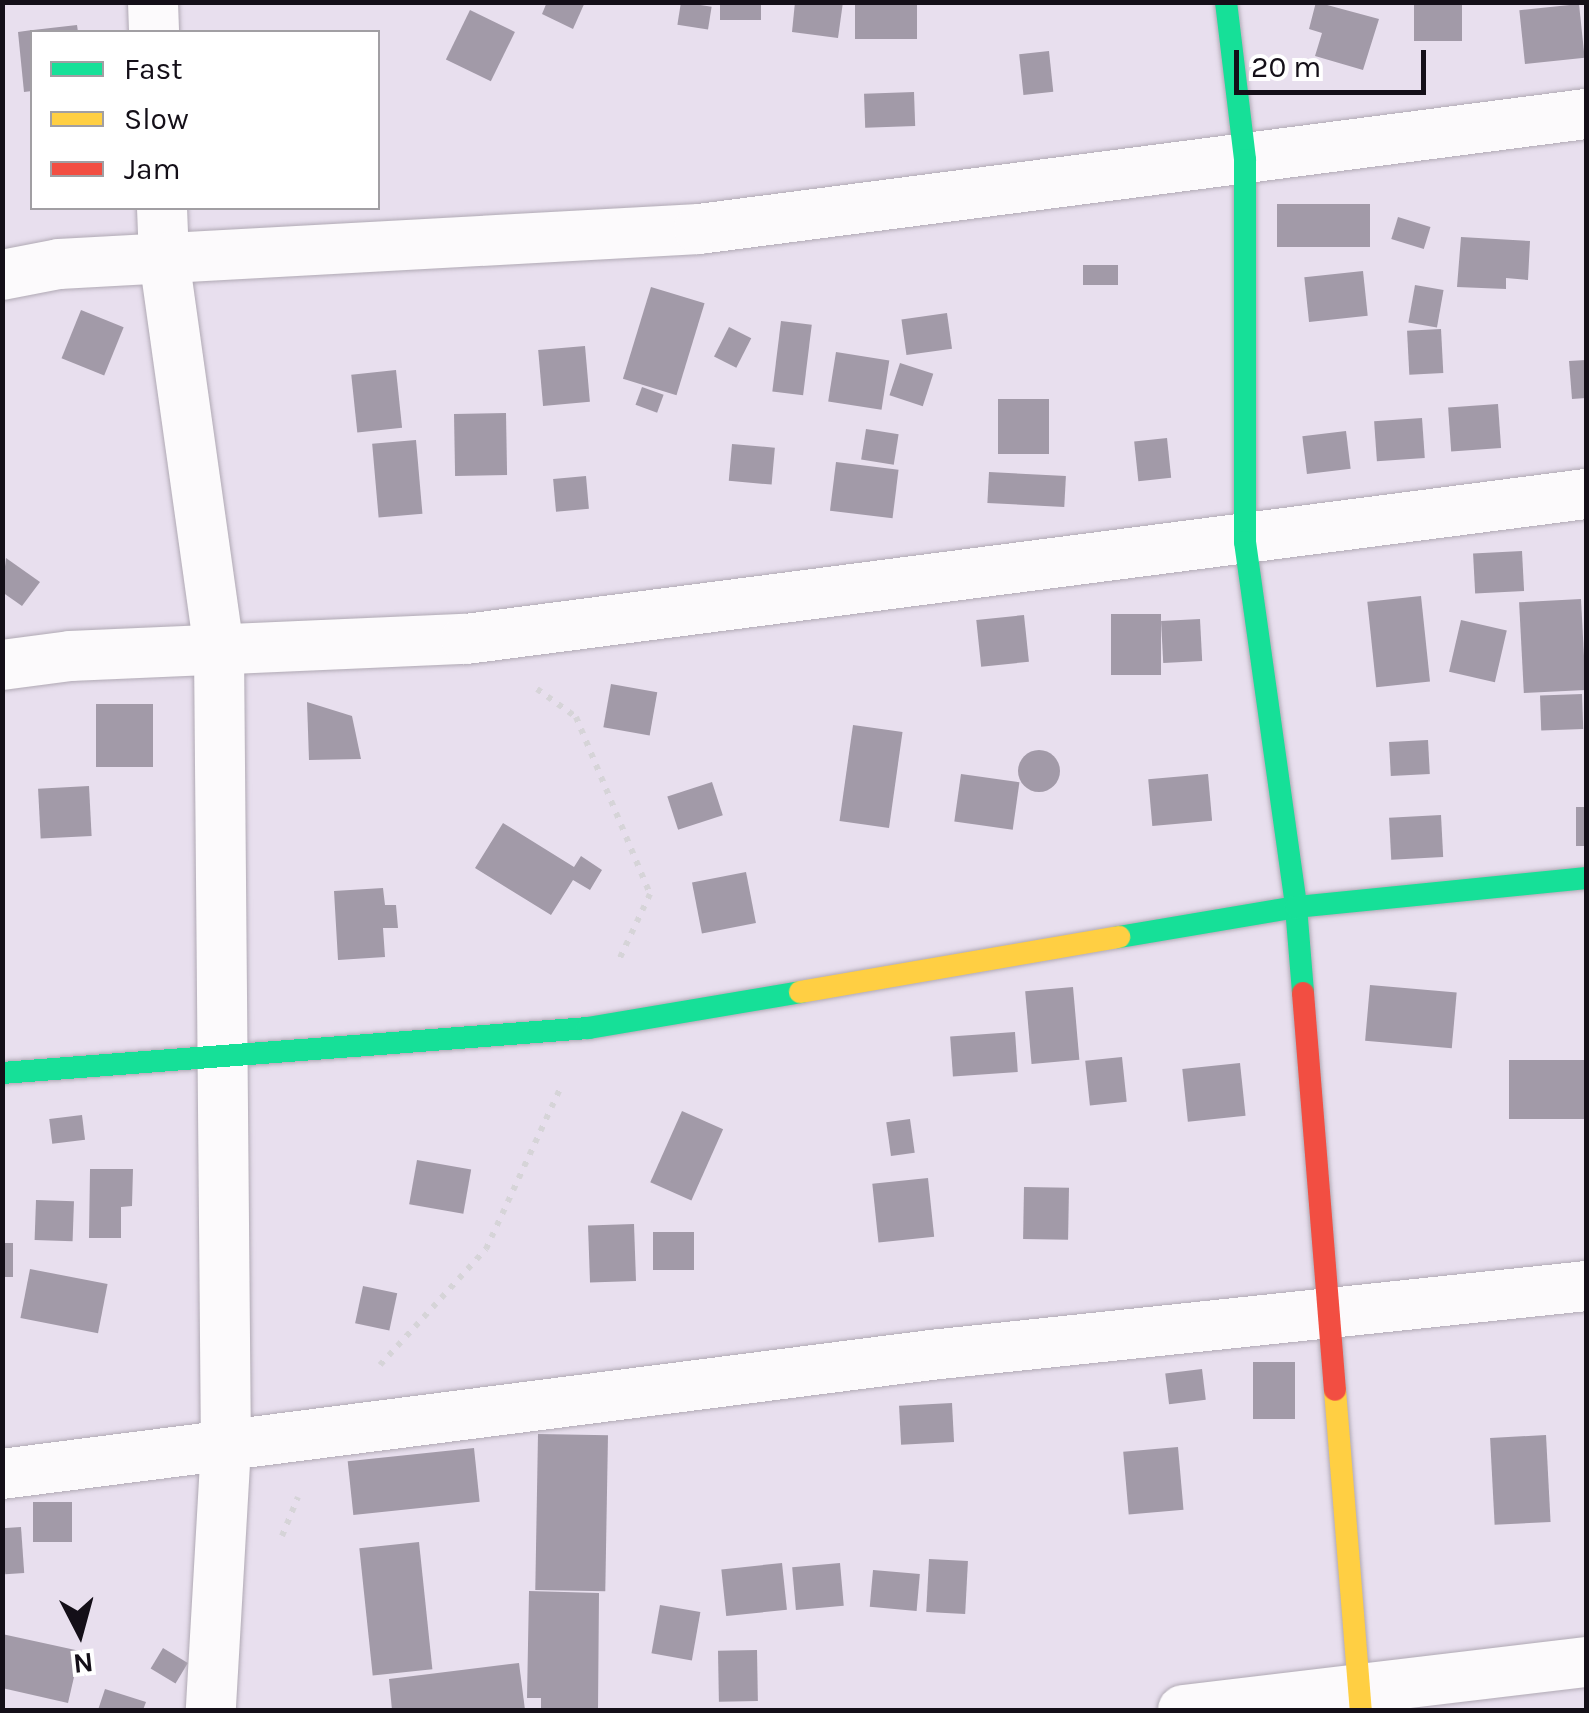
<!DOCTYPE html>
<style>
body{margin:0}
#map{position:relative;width:1589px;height:1713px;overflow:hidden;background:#e8dfee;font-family:Karla,sans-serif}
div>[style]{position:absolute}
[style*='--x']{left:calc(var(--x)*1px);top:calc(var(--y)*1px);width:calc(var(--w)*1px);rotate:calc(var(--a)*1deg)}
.building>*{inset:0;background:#a29aa8;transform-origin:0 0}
.round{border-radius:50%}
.path>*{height:6px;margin-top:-3px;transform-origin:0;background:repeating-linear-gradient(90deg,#d6d4d8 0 5px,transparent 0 13px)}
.roads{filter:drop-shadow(0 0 2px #b0a9b4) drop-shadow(0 0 2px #b0a9b4)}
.street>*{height:50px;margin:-25px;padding:0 25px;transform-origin:25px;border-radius:25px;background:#fcfafc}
.fast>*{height:22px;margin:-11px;padding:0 11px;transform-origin:11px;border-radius:11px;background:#16e098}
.slow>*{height:22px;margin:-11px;padding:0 11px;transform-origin:11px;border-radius:11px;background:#ffcf43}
.jam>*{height:22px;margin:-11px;padding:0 11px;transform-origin:11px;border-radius:11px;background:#f24e42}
span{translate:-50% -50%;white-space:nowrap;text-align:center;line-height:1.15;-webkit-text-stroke:10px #fff;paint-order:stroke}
.frame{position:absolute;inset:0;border:5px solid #140f18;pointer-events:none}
.legend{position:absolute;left:30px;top:30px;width:350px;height:180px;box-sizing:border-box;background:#fff;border:2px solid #a19fa3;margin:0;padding:12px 18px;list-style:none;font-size:30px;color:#140f18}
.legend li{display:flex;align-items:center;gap:20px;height:50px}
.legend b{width:50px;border:2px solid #a19fa3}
.north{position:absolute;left:30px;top:1583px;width:100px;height:100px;-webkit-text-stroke:8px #fff;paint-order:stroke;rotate:174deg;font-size:28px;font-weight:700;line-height:40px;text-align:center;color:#140f18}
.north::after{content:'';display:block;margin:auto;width:35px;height:45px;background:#140f18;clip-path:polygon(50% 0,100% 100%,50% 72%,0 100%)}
.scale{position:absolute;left:1234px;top:50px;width:192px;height:45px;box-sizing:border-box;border:5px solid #140f18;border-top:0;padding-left:12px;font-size:30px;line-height:35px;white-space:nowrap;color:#140f18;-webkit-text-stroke:8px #fff;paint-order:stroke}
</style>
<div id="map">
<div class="building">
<div style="clip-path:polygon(547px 2px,585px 2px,573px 29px,542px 14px)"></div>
<div style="left:681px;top:2px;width:31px;height:23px;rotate:9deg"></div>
<div style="left:720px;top:2px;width:41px;height:18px"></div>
<div style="clip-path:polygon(795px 2px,843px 2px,838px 38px,792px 32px)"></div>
<div style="left:855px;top:2px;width:62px;height:37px"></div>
<div style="clip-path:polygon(1316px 2px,1379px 19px,1363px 70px,1315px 56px,1322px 33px,1309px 29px)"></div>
<div style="left:1414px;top:2px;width:48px;height:39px"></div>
<div style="left:1579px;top:4px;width:54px;height:60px;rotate:84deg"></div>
<div style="left:470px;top:10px;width:50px;height:55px;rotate:26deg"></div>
<div style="clip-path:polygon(77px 25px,78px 32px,34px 32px,33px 30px)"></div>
<div style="clip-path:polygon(32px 30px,32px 91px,24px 92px,18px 32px)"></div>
<div style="left:1049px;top:51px;width:41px;height:30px;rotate:84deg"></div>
<div style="left:914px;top:92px;width:34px;height:50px;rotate:88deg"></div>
<div style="left:1370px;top:204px;width:43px;height:93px;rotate:90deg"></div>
<div style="left:1398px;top:217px;width:34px;height:23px;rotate:17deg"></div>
<div style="clip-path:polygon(1461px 237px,1530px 241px,1528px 280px,1506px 278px,1506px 289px,1457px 287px)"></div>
<div style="left:1083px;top:265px;width:35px;height:20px"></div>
<div style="left:1363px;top:271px;width:45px;height:59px;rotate:84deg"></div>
<div style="left:1415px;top:285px;width:29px;height:38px;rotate:10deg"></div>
<div style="left:651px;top:287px;width:56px;height:96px;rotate:17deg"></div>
<div style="left:81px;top:310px;width:46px;height:52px;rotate:22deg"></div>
<div style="left:947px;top:313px;width:36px;height:46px;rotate:82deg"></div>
<div style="left:781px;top:321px;width:31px;height:71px;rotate:7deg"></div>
<div style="left:729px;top:327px;width:25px;height:33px;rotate:27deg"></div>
<div style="left:1441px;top:329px;width:44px;height:34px;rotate:87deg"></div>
<div style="left:585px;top:346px;width:56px;height:47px;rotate:85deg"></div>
<div style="left:836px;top:352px;width:54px;height:50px;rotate:9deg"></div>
<div style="clip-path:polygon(1586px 360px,1586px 398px,1572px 399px,1569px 361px)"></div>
<div style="left:900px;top:363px;width:35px;height:34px;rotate:18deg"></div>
<div style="left:396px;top:370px;width:58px;height:45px;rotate:84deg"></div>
<div style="left:642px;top:387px;width:23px;height:19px;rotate:20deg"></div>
<div style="left:1049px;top:399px;width:55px;height:51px;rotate:90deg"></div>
<div style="left:1498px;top:404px;width:44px;height:50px;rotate:86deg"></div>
<div style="left:506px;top:413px;width:62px;height:52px;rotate:89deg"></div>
<div style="left:1422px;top:418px;width:40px;height:48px;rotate:86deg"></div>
<div style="left:866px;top:429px;width:33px;height:31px;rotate:9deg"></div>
<div style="left:1346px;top:431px;width:38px;height:44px;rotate:83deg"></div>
<div style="left:1167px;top:438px;width:40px;height:33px;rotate:84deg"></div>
<div style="left:416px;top:440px;width:74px;height:44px;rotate:85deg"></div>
<div style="left:732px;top:444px;width:43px;height:37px;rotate:5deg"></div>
<div style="left:836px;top:462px;width:63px;height:49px;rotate:7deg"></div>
<div style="left:989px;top:472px;width:77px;height:31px;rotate:3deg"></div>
<div style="left:586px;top:476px;width:33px;height:33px;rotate:85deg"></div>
<div style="left:1522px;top:551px;width:40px;height:49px;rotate:87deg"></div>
<div style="clip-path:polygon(6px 558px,40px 582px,22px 606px,2px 592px)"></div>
<div style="left:1421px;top:596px;width:86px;height:54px;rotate:84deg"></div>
<div style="left:1581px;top:599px;width:91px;height:62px;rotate:87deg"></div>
<div style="left:1111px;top:614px;width:50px;height:61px"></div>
<div style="left:1024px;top:615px;width:47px;height:48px;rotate:84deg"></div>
<div style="left:1200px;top:619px;width:42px;height:39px;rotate:87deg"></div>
<div style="left:1461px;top:620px;width:47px;height:53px;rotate:13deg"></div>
<div style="left:611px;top:684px;width:47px;height:44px;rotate:10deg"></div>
<div style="left:1582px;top:694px;width:35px;height:42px;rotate:88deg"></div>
<div style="clip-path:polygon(307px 702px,352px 716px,361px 759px,309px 760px)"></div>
<div style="left:96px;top:704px;width:57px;height:63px"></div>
<div style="left:853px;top:725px;width:50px;height:97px;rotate:8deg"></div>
<div style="left:1428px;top:740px;width:34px;height:39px;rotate:87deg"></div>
<div class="round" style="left:1018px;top:750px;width:42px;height:42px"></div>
<div style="left:961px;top:774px;width:59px;height:48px;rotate:8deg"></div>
<div style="left:1208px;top:774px;width:47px;height:60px;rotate:85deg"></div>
<div style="left:712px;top:782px;width:35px;height:47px;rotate:72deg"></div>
<div style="left:89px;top:786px;width:50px;height:51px;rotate:87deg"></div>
<div style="left:1576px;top:807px;width:10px;height:39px"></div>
<div style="left:1441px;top:815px;width:42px;height:52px;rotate:87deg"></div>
<div style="clip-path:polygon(503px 823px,574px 867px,581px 856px,602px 870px,590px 890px,573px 880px,551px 915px,475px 868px)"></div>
<div style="left:746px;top:872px;width:52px;height:55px;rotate:79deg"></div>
<div style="clip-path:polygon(383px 888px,385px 905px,396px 905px,398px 928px,383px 928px,385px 957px,338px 960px,334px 891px)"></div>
<div style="left:1370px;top:985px;width:87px;height:56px;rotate:5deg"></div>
<div style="left:1073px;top:987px;width:73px;height:48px;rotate:85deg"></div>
<div style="left:1015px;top:1032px;width:40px;height:65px;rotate:86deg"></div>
<div style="left:1122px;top:1057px;width:45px;height:37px;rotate:84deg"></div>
<div style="left:1586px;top:1060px;width:59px;height:77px;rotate:90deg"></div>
<div style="left:1240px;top:1063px;width:53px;height:58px;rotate:84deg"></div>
<div style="left:682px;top:1111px;width:45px;height:78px;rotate:24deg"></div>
<div style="left:82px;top:1115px;width:25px;height:33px;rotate:83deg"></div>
<div style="left:910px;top:1119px;width:34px;height:24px;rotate:82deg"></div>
<div style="left:417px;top:1160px;width:55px;height:45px;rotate:10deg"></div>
<div style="clip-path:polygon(90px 1169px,133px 1169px,132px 1206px,121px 1207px,121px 1238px,89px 1238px)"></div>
<div style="left:928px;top:1178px;width:59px;height:56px;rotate:84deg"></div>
<div style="left:1024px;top:1187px;width:45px;height:52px;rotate:1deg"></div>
<div style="left:36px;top:1200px;width:38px;height:40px;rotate:2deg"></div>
<div style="left:634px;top:1224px;width:57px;height:46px;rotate:88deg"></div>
<div style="left:653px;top:1232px;width:41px;height:38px"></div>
<div style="left:2px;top:1243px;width:11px;height:34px"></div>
<div style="left:30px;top:1269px;width:79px;height:50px;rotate:11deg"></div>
<div style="left:363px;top:1286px;width:35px;height:38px;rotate:12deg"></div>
<div style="left:1253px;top:1362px;width:42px;height:57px"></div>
<div style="left:1202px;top:1369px;width:31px;height:37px;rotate:83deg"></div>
<div style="left:952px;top:1403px;width:39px;height:53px;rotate:87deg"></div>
<div style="left:538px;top:1434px;width:70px;height:156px;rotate:1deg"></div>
<div style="left:1546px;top:1435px;width:87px;height:56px;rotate:87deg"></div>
<div style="left:1178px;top:1447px;width:63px;height:55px;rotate:85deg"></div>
<div style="left:474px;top:1448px;width:54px;height:127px;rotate:84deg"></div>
<div style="left:72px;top:1502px;width:40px;height:39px;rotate:90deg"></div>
<div style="left:21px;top:1527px;width:46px;height:19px;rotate:86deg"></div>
<div style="left:419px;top:1542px;width:128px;height:60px;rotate:84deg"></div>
<div style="left:929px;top:1559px;width:39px;height:53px;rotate:3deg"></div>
<div style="left:782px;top:1563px;width:47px;height:61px;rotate:84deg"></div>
<div style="left:840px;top:1563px;width:43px;height:48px;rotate:85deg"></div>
<div style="left:873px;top:1570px;width:47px;height:37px;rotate:5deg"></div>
<div style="clip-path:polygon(529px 1591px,599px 1593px,598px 1710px,541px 1710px,541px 1698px,527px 1698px)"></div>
<div style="left:660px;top:1605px;width:41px;height:49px;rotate:10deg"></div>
<div style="clip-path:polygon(2px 1634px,80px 1651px,68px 1703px,2px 1688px)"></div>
<div style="left:163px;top:1648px;width:29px;height:24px;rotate:31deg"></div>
<div style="left:757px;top:1650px;width:51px;height:39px;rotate:89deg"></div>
<div style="clip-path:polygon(519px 1663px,525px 1710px,392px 1710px,389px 1679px)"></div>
<div style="clip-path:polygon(105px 1689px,146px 1702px,143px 1710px,98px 1710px)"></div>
</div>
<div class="path">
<div style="--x:537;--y:689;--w:48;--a:35.7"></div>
<div style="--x:576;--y:717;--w:192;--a:67.3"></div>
<div style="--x:650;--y:894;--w:73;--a:115.2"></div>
<div style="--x:380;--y:1365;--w:157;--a:-47.6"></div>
<div style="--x:486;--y:1249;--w:176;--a:-65.2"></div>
<div style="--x:282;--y:1536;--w:42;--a:-67.7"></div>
</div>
<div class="roads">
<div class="street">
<div style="--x:153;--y:2;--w:30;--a:88"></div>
<div style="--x:162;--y:208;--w:50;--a:87.7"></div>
<div style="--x:164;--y:258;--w:396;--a:82"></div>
<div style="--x:219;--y:650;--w:796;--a:89.5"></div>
<div style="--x:226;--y:1446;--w:264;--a:93.3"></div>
<div style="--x:2;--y:275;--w:58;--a:-10.9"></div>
<div style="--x:59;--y:264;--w:641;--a:-3.13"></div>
<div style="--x:699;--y:229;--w:894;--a:-7.39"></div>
<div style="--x:2;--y:665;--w:69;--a:-7.5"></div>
<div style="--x:70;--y:656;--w:396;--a:-2.5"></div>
<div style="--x:466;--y:639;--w:1129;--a:-7.38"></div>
<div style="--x:2;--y:1474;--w:937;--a:-7.3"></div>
<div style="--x:931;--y:1355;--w:659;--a:-6.01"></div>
<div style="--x:1183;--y:1710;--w:406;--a:-6.8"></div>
</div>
<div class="fast">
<div style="--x:1226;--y:2;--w:159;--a:83.1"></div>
<div style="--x:1245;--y:160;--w:382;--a:90"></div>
<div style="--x:1245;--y:542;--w:369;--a:82"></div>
<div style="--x:1296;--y:907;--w:86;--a:85.3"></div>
<div style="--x:1119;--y:937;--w:180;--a:-9.6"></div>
<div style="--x:1296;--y:907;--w:291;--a:-5.7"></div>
<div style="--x:2;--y:1073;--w:588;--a:-4.39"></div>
<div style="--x:588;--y:1028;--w:215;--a:-9.6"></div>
</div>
<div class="slow">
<div style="--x:800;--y:992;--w:324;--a:-9.8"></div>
<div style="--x:1335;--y:1390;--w:321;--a:85.4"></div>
</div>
<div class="jam">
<div style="--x:1303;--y:993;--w:398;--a:85.4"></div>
</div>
</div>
<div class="frame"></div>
<ul class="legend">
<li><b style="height:12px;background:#16e098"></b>Fast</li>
<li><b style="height:12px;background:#ffcf43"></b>Slow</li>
<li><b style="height:12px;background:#f24e42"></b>Jam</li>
</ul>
<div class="north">N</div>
<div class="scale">20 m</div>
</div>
